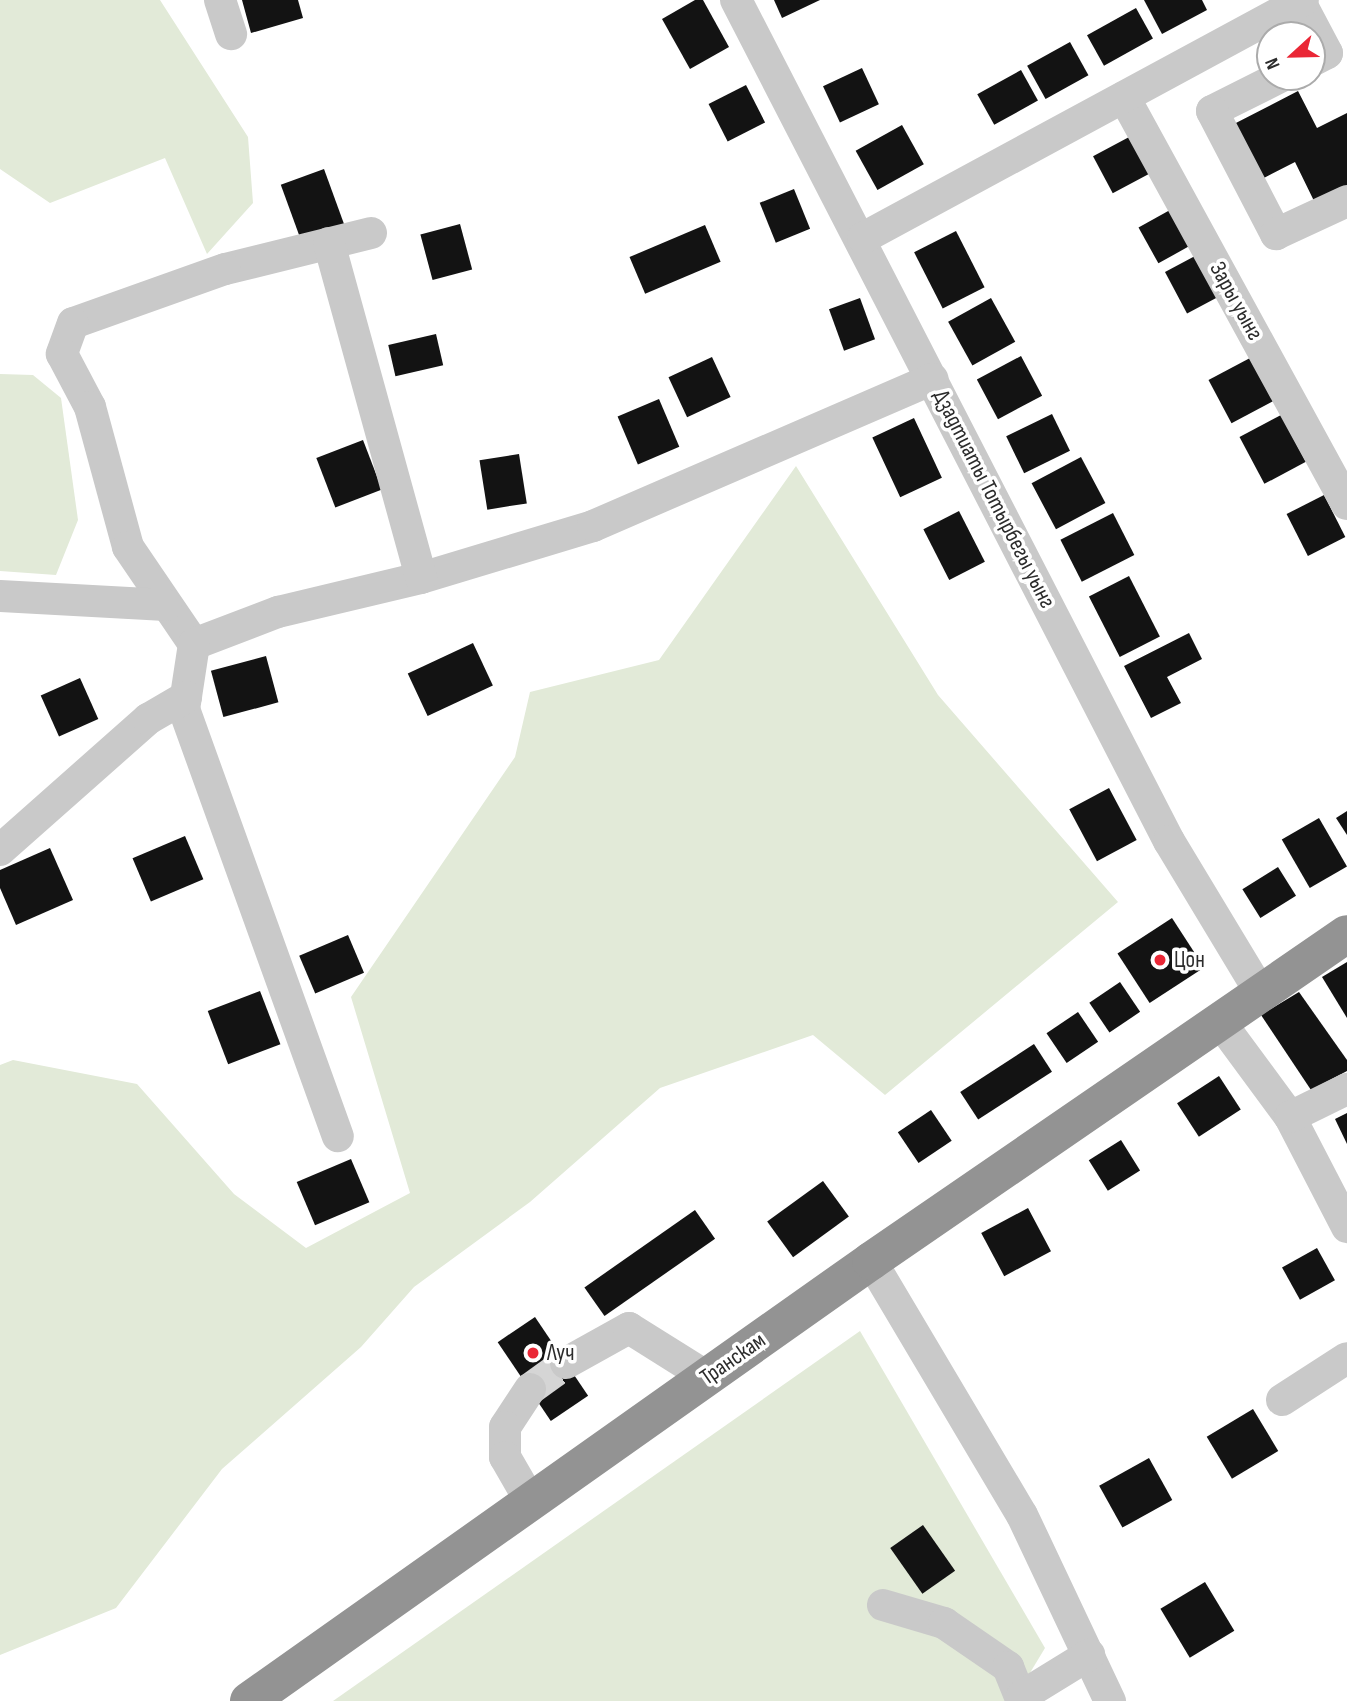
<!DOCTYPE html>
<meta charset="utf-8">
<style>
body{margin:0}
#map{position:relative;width:1347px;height:1701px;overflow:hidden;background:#fff;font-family:"Sofia Sans Condensed",sans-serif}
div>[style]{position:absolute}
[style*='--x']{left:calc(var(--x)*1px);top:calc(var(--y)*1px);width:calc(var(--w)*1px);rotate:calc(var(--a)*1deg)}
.green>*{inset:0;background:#e2ead8}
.building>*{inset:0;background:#131313;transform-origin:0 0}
.minor-tunnel>*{height:32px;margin-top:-16px;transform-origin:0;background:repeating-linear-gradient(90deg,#d5d5d5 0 32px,transparent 0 48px)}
.minor>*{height:32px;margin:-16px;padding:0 16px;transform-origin:16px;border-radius:16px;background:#c9c9c9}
.highway>*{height:38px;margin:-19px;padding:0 19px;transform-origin:19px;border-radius:19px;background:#939393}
.dots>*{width:19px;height:19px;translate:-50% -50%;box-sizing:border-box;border:4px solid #fff;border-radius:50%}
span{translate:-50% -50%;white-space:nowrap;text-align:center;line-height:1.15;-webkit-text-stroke:7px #fff;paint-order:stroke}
.street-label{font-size:23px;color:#2c2c2c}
.poi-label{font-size:23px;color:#2c2c2c}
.left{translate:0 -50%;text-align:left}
.north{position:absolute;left:1256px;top:21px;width:70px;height:70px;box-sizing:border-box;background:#fff;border:2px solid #ababab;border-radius:50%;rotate:248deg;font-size:19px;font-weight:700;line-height:28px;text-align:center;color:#2c2c2c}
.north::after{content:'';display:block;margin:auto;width:24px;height:32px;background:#ea2736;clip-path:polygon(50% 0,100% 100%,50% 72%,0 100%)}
</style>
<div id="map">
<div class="green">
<div style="clip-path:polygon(0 0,160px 0,248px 137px,253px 203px,207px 254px,165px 158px,50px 203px,0 169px)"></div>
<div style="clip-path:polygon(0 374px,33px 375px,61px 398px,78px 520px,56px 575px,0 571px)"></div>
<div style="clip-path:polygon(796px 466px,938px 695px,1118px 902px,885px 1095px,813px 1035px,660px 1088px,530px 1202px,414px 1287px,361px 1347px,222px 1469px,116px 1608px,0 1655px,0 1065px,13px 1060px,137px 1084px,234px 1194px,306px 1248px,410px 1193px,351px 997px,515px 757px,530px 692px,659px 660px)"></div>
<div style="clip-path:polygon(860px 1331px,1045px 1648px,1013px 1701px,333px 1701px)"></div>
</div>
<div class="building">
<div style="clip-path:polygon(242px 0,298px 0,303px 18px,251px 33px)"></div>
<div style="clip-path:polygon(695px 0,703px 0,729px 47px,690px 69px,662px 19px)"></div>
<div style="clip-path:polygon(774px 0,820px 0,782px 18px)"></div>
<div style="clip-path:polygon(1144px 0,1202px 0,1207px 10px,1162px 34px)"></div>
<div style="left:1136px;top:8px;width:35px;height:56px;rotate:61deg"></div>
<div style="left:1070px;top:42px;width:38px;height:49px;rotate:61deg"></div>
<div style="left:862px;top:68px;width:40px;height:43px;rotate:65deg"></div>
<div style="left:1021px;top:70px;width:35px;height:50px;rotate:61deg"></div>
<div style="left:746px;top:85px;width:42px;height:42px;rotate:63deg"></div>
<div style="clip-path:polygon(1298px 91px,1317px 128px,1347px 113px,1347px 187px,1315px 203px,1295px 162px,1260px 180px,1232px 125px)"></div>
<div style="left:902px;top:125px;width:45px;height:53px;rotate:61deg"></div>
<div style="left:1131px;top:136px;width:42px;height:43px;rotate:62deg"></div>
<div style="left:324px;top:169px;width:66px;height:46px;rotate:70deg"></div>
<div style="left:794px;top:189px;width:43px;height:37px;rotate:68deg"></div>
<div style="left:1170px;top:210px;width:41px;height:36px;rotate:61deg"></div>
<div style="left:460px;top:224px;width:47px;height:41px;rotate:75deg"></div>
<div style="left:705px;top:225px;width:40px;height:82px;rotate:67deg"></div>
<div style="left:956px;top:231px;width:63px;height:47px;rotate:63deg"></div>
<div style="left:1195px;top:256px;width:47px;height:34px;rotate:62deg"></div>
<div style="left:860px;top:298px;width:44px;height:33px;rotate:70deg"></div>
<div style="left:991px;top:298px;width:50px;height:49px;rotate:61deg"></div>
<div style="left:436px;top:334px;width:32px;height:49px;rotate:77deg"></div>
<div style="left:1021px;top:356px;width:45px;height:50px;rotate:62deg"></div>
<div style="left:712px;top:357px;width:44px;height:48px;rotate:65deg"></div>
<div style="left:1250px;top:358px;width:49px;height:47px;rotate:62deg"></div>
<div style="left:659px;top:399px;width:52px;height:45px;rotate:67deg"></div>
<div style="left:1052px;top:414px;width:41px;height:51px;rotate:64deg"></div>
<div style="left:1281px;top:415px;width:53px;height:47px;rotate:62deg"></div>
<div style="left:914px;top:418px;width:66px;height:46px;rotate:65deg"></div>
<div style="left:363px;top:440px;width:53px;height:50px;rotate:69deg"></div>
<div style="left:519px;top:454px;width:50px;height:40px;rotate:81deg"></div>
<div style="left:1081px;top:457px;width:52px;height:56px;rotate:62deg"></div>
<div style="left:1324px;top:495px;width:47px;height:42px;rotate:63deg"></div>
<div style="left:959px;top:511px;width:57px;height:40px;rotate:63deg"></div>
<div style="left:1113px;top:513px;width:47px;height:59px;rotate:63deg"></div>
<div style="left:1129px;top:576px;width:68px;height:45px;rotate:63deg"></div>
<div style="clip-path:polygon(1189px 633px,1202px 659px,1167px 677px,1181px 703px,1151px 718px,1124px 666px)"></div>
<div style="left:473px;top:643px;width:47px;height:72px;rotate:65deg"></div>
<div style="left:266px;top:656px;width:48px;height:57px;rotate:75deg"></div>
<div style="left:80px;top:678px;width:45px;height:43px;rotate:66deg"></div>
<div style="left:1109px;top:788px;width:59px;height:45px;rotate:62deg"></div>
<div style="clip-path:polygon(1347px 811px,1347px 835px,1336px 818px)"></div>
<div style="left:1319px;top:818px;width:56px;height:43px;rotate:60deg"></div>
<div style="left:185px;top:836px;width:47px;height:57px;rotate:67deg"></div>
<div style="clip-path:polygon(50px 848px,73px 900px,16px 925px,0 888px,0 870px)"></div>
<div style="left:1278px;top:867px;width:34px;height:42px;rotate:58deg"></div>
<div style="left:1172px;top:918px;width:59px;height:65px;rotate:57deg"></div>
<div style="left:348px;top:935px;width:41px;height:53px;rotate:67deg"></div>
<div style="clip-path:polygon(1347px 962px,1347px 1018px,1322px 977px)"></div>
<div style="left:1120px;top:982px;width:36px;height:37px;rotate:56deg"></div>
<div style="left:260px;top:991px;width:57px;height:56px;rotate:69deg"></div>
<div style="clip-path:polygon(1299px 992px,1347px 1060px,1347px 1071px,1311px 1090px,1261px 1015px)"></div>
<div style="left:1078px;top:1012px;width:36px;height:38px;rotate:56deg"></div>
<div style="left:1034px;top:1044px;width:33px;height:88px;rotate:57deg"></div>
<div style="left:1219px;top:1076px;width:40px;height:50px;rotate:57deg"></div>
<div style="left:931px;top:1110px;width:37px;height:40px;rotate:56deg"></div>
<div style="clip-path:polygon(1347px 1113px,1347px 1144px,1335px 1119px)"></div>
<div style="left:1121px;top:1140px;width:36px;height:38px;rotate:58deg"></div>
<div style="left:351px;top:1159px;width:47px;height:59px;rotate:67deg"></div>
<div style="left:823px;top:1181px;width:44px;height:69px;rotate:54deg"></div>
<div style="left:1028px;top:1208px;width:49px;height:53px;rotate:62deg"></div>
<div style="left:695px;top:1210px;width:35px;height:135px;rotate:55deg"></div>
<div style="left:1317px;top:1248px;width:37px;height:40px;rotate:61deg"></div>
<div style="left:535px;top:1317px;width:95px;height:45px;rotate:56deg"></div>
<div style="left:1253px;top:1409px;width:49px;height:54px;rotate:59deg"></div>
<div style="left:1149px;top:1458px;width:48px;height:57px;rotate:61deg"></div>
<div style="left:923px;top:1525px;width:56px;height:40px;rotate:55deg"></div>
<div style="left:1205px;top:1582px;width:57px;height:52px;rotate:59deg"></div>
</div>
<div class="minor-tunnel">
<div style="--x:530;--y:1389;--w:44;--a:-35.8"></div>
</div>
<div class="minor">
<div style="--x:220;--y:0;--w:36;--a:72"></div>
<div style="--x:736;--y:0;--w:946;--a:62.76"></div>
<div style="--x:1169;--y:841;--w:176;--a:58.9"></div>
<div style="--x:1299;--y:0;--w:60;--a:62.2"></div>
<div style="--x:1327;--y:53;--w:17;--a:152"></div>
<div style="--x:1280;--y:77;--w:76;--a:153.4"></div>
<div style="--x:1212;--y:111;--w:139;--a:62.5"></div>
<div style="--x:1276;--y:234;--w:78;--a:-24.9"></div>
<div style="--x:1124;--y:97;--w:464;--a:61.3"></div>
<div style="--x:371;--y:233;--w:150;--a:166.1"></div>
<div style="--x:225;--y:269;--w:161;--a:160.4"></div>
<div style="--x:73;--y:323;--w:33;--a:110"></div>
<div style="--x:62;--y:354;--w:60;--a:62.2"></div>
<div style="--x:90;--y:407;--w:145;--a:74.8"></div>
<div style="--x:128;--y:547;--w:117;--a:55.8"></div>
<div style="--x:194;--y:644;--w:90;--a:-20.9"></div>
<div style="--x:278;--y:612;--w:147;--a:-13.4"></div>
<div style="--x:421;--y:578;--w:180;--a:-16.8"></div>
<div style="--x:593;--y:526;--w:370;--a:-23.4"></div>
<div style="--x:863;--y:238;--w:500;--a:-28.41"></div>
<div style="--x:329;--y:243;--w:347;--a:74.6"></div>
<div style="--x:0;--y:596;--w:166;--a:3.1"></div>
<div style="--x:194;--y:644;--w:66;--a:98.7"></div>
<div style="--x:184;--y:709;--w:454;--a:70.2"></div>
<div style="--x:0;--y:850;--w:198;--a:-41.5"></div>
<div style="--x:148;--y:719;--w:44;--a:-30.1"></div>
<div style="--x:1220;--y:1022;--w:118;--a:53.6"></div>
<div style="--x:1290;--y:1117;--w:124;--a:62.6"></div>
<div style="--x:1290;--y:1117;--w:64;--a:-26.2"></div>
<div style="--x:871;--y:1261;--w:295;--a:59.3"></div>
<div style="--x:1022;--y:1515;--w:206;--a:64.7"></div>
<div style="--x:566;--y:1363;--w:72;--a:-29.1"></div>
<div style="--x:629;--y:1328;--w:92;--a:32.1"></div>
<div style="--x:530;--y:1389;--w:45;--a:123.3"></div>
<div style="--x:505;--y:1427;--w:30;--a:90"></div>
<div style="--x:505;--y:1457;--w:52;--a:60"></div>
<div style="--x:1282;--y:1400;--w:77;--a:-32.9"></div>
<div style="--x:883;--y:1605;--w:64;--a:16.4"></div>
<div style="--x:944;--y:1623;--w:78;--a:34.5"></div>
<div style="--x:1008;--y:1667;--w:37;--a:68"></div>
<div style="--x:1022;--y:1696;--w:79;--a:-31.5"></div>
</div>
<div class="highway">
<div style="--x:249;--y:1701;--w:762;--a:-35.28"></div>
<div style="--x:871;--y:1261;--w:577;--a:-34.49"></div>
</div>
<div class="dots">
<div style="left:1160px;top:960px;background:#ea2736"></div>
<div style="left:533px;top:1353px;background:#ea2736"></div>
</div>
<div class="street-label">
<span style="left:1236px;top:301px;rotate:61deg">Зары уынг</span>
<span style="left:994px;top:499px;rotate:63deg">Дзадтиаты Тотырбегы уынг</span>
<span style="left:733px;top:1359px;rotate:-35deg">Транскам</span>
</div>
<div class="poi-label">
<span class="left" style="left:1174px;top:960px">Цон</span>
<span class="left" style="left:547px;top:1353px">Луч</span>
</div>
<div class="north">N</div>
</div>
